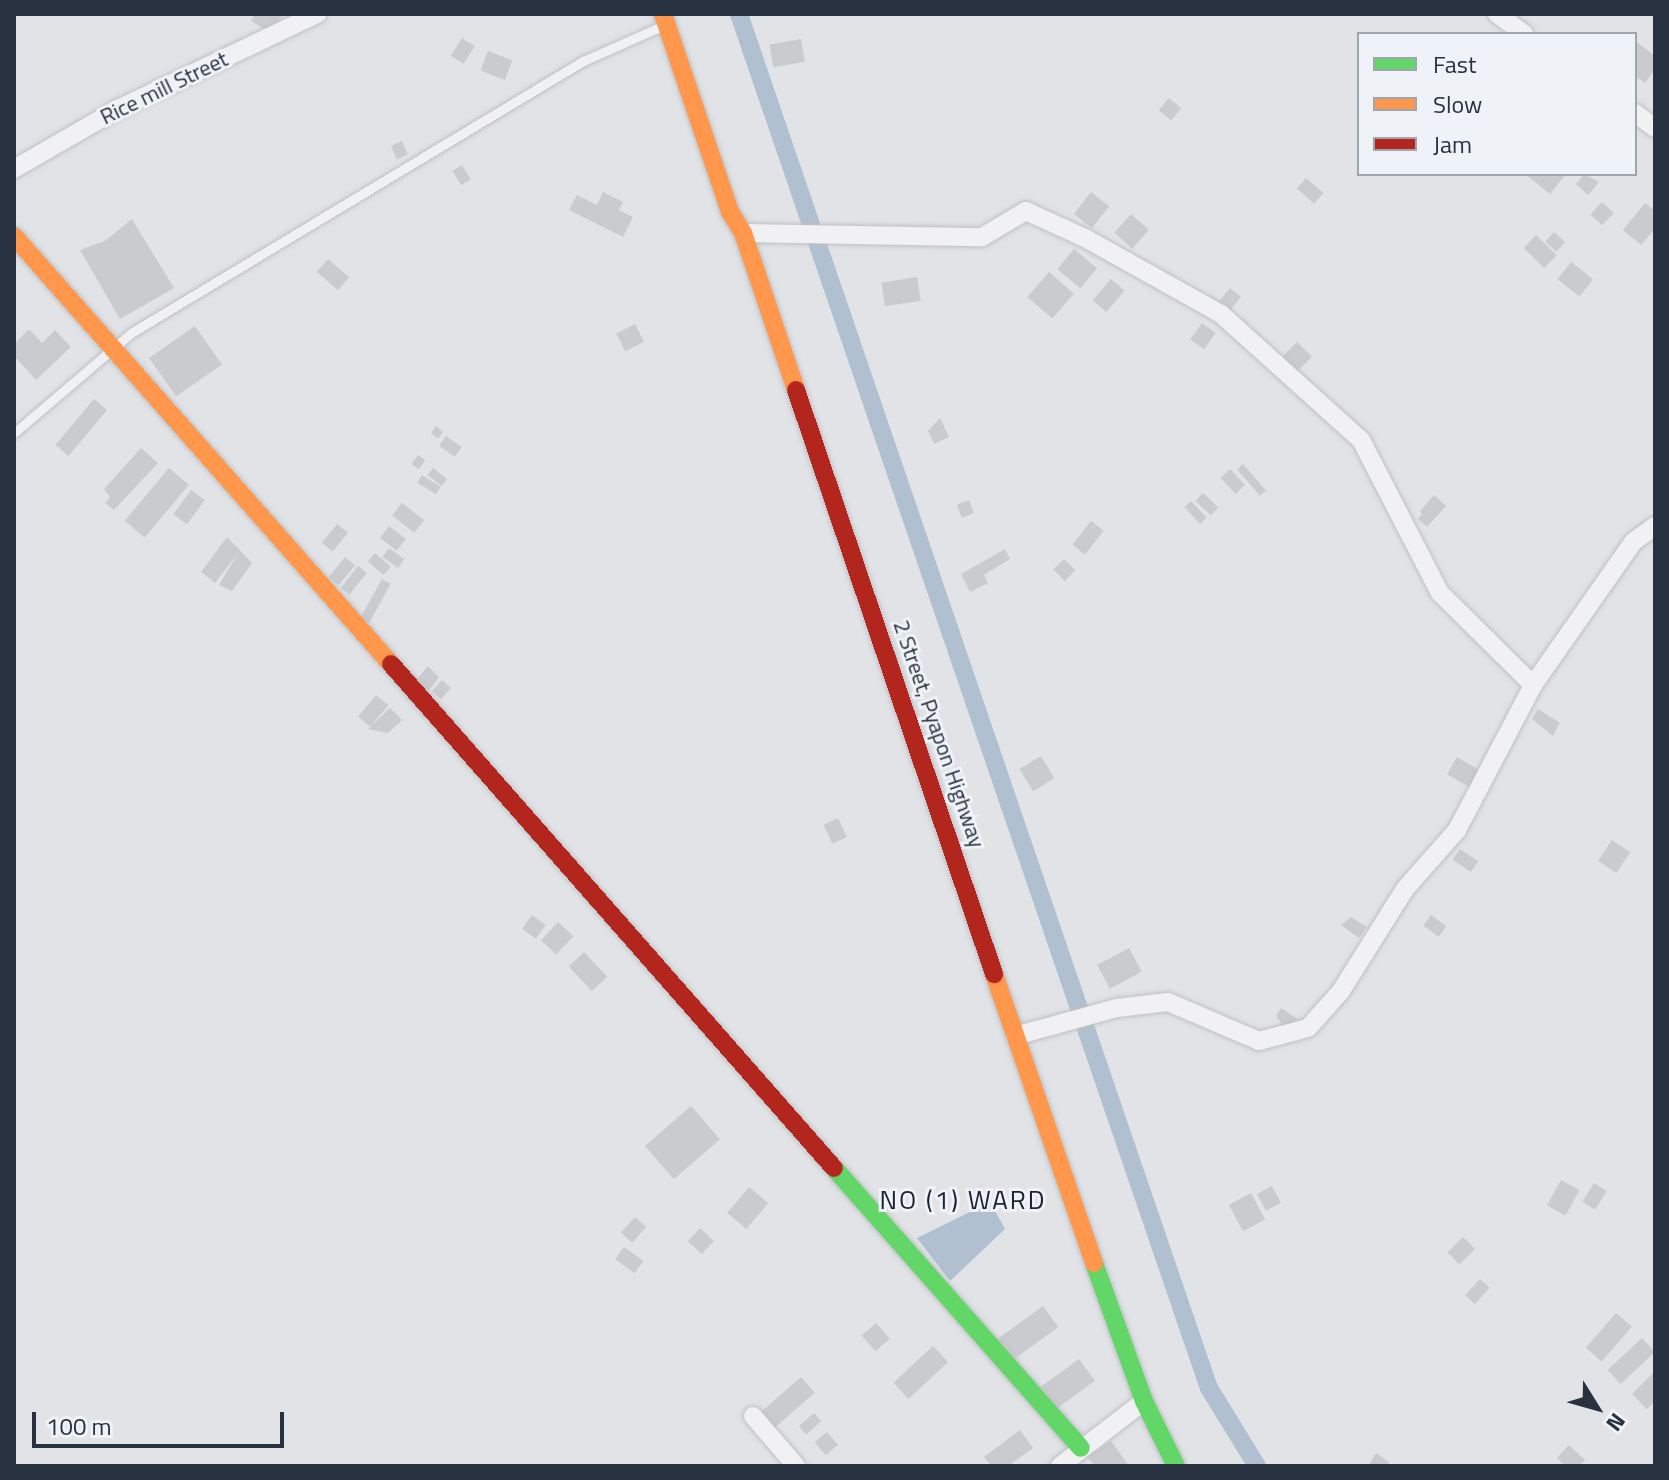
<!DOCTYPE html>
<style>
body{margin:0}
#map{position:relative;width:1669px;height:1480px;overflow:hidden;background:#e1e3e6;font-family:"Titillium Web",sans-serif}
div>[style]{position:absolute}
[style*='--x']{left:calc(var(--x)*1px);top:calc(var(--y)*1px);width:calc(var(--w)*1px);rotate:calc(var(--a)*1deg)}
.water>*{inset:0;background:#b0c0d1}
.canal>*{height:18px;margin:-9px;padding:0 9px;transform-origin:9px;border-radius:9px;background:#b0c0d1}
.building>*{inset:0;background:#cacbce;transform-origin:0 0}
.roads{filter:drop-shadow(0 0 2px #bfc1c4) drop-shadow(0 0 2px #bfc1c4)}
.lane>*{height:9px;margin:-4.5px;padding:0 4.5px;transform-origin:4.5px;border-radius:4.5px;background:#f1f1f3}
.street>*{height:18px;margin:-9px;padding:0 9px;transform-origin:9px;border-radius:9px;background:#f1f1f3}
.fast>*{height:18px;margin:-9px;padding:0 9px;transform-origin:9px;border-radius:9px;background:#63d668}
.slow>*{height:18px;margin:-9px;padding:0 9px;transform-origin:9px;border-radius:9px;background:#ff974d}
.jam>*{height:18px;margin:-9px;padding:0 9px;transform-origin:9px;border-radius:9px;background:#b3261e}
span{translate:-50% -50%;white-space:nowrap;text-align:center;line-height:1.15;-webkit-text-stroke:6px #eff2f6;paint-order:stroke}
.street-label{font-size:22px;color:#28313f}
.quarter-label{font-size:26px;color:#1b2230;letter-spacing:2px}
.frame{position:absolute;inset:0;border:16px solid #28313f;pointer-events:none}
.legend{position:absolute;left:1357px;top:32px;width:280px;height:144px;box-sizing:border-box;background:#eff2f6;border:2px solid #9fa5ad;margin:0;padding:10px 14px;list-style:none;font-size:24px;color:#28313f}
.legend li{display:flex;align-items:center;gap:16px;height:40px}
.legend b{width:40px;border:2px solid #9fa5ad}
.north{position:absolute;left:1557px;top:1368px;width:80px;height:80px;-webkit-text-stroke:6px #eff2f6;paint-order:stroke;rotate:127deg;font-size:22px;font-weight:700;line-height:32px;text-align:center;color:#28313f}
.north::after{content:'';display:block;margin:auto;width:28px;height:36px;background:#28313f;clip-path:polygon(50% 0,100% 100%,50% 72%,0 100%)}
.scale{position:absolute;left:32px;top:1412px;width:252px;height:36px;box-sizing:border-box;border:4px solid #28313f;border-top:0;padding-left:10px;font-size:24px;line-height:28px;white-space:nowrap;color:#28313f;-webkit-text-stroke:6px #eff2f6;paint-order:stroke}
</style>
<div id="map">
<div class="water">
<div style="clip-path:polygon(990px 1202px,1005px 1229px,950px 1281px,917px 1238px)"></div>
</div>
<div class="canal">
<div style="--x:739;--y:14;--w:1452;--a:71.12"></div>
<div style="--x:1209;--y:1388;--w:92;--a:58.4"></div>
</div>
<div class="building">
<div style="clip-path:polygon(255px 14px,283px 14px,272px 33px,251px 21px)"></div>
<div style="left:462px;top:38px;width:15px;height:21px;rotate:32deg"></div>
<div style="left:801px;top:39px;width:23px;height:32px;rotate:80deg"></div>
<div style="clip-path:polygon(1635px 41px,1655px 56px,1655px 69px,1645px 83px,1635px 76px)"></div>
<div style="left:488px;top:51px;width:26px;height:21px;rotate:21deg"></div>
<div style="left:1169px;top:98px;width:16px;height:16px;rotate:40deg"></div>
<div style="left:402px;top:141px;width:15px;height:12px;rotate:67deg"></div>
<div style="left:462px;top:165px;width:17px;height:11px;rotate:59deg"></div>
<div style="clip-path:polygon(1525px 174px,1566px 174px,1550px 194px)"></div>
<div style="clip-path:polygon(1584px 174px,1599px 182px,1588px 195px,1576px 184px)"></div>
<div style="left:1306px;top:178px;width:23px;height:14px;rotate:41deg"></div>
<div style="clip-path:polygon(603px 192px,623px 202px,619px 210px,633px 217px,623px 237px,569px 210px,577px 195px,597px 205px)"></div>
<div style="left:1091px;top:192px;width:23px;height:28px;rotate:38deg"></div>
<div style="left:1602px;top:202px;width:16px;height:17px;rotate:43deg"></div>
<div style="clip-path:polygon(1645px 203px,1655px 211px,1655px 229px,1641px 245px,1623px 230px)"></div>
<div style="left:1131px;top:214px;width:24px;height:25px;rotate:42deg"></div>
<div style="clip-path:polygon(132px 219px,174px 288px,120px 319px,80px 250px,105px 241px)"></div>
<div style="left:1554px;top:232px;width:15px;height:13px;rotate:42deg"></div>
<div style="left:1536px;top:235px;width:29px;height:18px;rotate:44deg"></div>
<div style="left:1074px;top:249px;width:30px;height:26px;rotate:40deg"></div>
<div style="left:328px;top:259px;width:28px;height:17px;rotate:41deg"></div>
<div style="left:1571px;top:262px;width:28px;height:22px;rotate:38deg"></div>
<div style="left:1049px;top:272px;width:33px;height:33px;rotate:41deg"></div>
<div style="left:917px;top:277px;width:24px;height:36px;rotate:81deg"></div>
<div style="left:1111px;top:279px;width:18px;height:28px;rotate:41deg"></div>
<div style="left:1230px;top:288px;width:14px;height:21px;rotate:39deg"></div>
<div style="left:1202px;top:323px;width:17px;height:20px;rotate:36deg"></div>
<div style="left:635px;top:324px;width:20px;height:21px;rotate:63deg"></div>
<div style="left:195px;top:326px;width:47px;height:56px;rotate:55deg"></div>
<div style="clip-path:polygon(29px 329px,42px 343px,55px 330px,71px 347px,36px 380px,14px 356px,14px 344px)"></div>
<div style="left:1297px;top:342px;width:21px;height:25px;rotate:45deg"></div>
<div style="left:94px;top:399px;width:17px;height:60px;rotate:40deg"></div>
<div style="clip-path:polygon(940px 418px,949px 437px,934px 444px,928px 431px)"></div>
<div style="clip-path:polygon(436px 426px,443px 432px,438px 439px,431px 433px)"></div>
<div style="left:446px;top:436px;width:19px;height:12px;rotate:35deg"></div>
<div style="clip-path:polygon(141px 448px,158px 463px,114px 510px,105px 503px,110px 497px,104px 489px)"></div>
<div style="left:418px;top:455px;width:9px;height:11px;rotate:36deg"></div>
<div style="left:1243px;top:464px;width:35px;height:8px;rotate:49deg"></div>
<div style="left:169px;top:468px;width:26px;height:69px;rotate:40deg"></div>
<div style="left:433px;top:468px;width:18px;height:9px;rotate:38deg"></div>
<div style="left:1230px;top:469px;width:22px;height:13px;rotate:47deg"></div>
<div style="left:422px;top:475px;width:22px;height:9px;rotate:32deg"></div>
<div style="left:191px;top:490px;width:17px;height:30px;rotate:36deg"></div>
<div style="left:1203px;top:493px;width:21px;height:11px;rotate:43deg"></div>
<div style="clip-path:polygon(1434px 495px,1446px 506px,1427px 527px,1418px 519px,1422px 514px,1420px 511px)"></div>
<div style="left:969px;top:500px;width:14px;height:13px;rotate:69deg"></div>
<div style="left:1191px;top:501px;width:23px;height:9px;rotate:47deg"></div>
<div style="left:402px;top:503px;width:28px;height:16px;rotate:38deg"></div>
<div style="left:1091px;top:521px;width:16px;height:30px;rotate:38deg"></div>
<div style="left:337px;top:524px;width:14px;height:24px;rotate:39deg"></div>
<div style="left:389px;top:526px;width:21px;height:15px;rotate:37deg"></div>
<div style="clip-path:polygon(227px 537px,252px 563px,232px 591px,219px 585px,238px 553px,215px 583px,201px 572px)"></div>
<div style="left:389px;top:548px;width:19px;height:11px;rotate:36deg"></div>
<div style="clip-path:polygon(1005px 549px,1010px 559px,984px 575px,988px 583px,970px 592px,961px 574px)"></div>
<div style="left:375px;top:553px;width:21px;height:11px;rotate:41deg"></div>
<div style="left:345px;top:557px;width:13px;height:26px;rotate:39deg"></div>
<div style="left:1064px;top:559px;width:16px;height:15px;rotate:45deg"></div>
<div style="left:358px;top:566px;width:11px;height:28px;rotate:38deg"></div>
<div style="left:382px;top:579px;width:10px;height:45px;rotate:29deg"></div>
<div style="clip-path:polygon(428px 666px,439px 677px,424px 697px,413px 684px)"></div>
<div style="left:442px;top:680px;width:12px;height:15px;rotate:42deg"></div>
<div style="left:376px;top:695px;width:16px;height:28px;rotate:40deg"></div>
<div style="clip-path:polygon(390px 708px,402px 720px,388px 733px,368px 729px)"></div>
<div style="clip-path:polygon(1538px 709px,1560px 723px,1553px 736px,1532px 719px)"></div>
<div style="left:1041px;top:756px;width:26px;height:25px;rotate:59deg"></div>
<div style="left:1457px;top:757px;width:28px;height:20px;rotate:30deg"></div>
<div style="left:838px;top:818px;width:21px;height:16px;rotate:65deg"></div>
<div style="left:1612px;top:840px;width:22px;height:25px;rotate:34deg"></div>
<div style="left:1460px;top:849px;width:22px;height:13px;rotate:34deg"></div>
<div style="left:532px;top:915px;width:17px;height:17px;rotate:36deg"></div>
<div style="left:1431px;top:915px;width:19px;height:13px;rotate:36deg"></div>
<div style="clip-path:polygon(1351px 917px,1367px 927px,1359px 938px,1341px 925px)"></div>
<div style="left:558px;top:922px;width:21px;height:25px;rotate:43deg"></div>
<div style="left:1129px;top:948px;width:27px;height:36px;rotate:62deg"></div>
<div style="left:584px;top:952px;width:34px;height:21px;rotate:47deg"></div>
<div style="clip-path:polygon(1281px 1008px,1298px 1019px,1285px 1029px,1276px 1016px)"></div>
<div style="left:691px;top:1106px;width:44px;height:61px;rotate:49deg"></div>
<div style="left:1561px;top:1180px;width:21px;height:29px;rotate:29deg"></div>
<div style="left:1594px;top:1183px;width:15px;height:22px;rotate:32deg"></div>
<div style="left:1272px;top:1186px;width:19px;height:17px;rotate:62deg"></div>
<div style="left:749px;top:1187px;width:25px;height:34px;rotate:40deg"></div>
<div style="left:1251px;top:1193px;width:30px;height:25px;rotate:62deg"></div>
<div style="left:635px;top:1217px;width:15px;height:21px;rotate:42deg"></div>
<div style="left:700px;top:1228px;width:19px;height:18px;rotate:43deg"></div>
<div style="left:1463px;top:1237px;width:17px;height:22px;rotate:45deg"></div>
<div style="left:624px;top:1247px;width:24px;height:15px;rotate:36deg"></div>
<div style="left:1480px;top:1279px;width:13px;height:22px;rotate:42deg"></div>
<div style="left:1043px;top:1306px;width:26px;height:61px;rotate:54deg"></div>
<div style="left:1616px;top:1313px;width:21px;height:46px;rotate:41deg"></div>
<div style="left:876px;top:1323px;width:21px;height:19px;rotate:49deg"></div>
<div style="left:1642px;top:1338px;width:19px;height:47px;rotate:47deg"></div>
<div style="left:933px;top:1346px;width:22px;height:54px;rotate:47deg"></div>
<div style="left:1079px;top:1359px;width:27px;height:47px;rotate:54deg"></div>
<div style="clip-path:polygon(1655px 1371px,1655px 1401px,1647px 1409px,1632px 1394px)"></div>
<div style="left:801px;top:1377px;width:21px;height:54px;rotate:49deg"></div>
<div style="left:814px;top:1413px;width:11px;height:20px;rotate:49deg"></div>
<div style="clip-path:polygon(1020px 1430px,1033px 1448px,1008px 1466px,991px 1466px,984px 1457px)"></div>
<div style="left:827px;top:1432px;width:17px;height:16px;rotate:50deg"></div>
<div style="clip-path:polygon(1111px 1441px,1129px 1466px,1095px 1466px,1087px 1457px)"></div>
<div style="clip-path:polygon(1569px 1445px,1585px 1460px,1579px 1466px,1565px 1466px,1557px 1458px)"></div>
<div style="clip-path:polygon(1376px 1453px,1389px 1462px,1387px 1466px,1368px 1466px)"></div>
</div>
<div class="roads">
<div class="lane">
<div style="--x:14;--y:433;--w:154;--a:-40.5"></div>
<div style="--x:131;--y:333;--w:528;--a:-31.04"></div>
<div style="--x:583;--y:61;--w:86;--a:-23.9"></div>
</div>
<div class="street">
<div style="--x:1497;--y:14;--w:34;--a:36"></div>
<div style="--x:1635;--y:113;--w:25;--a:37"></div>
<div style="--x:14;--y:169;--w:120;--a:-30"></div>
<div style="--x:118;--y:109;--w:221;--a:-25.5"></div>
<div style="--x:743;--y:233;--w:239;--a:1"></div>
<div style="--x:982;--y:237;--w:51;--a:-30.6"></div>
<div style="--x:1026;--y:211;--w:65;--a:24.6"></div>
<div style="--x:1085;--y:238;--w:156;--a:29.2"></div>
<div style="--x:1221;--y:314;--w:188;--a:42"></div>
<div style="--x:1361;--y:440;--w:172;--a:62.7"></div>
<div style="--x:1440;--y:593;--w:131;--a:44.7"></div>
<div style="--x:1015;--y:1036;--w:106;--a:-15.4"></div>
<div style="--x:1117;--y:1008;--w:51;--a:-6.7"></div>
<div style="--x:1168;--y:1002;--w:99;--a:23.2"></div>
<div style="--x:1259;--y:1041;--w:51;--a:-14.9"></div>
<div style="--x:1308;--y:1028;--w:50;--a:-48.3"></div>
<div style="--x:1341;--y:991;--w:120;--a:-57.9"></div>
<div style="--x:1405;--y:889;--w:79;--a:-48.6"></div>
<div style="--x:1457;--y:830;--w:164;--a:-62.3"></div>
<div style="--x:1533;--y:685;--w:174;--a:-55"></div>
<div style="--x:1633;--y:542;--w:27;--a:-36"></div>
<div style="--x:753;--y:1416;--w:66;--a:49.3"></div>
<div style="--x:1060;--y:1466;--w:106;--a:-37.7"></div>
</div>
<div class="fast">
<div style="--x:834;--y:1168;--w:373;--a:48.6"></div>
<div style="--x:1094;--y:1263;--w:147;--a:70.1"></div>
<div style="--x:1144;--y:1401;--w:72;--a:63.8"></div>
</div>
<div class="slow">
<div style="--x:663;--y:14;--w:209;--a:71.3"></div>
<div style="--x:730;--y:212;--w:25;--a:58"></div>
<div style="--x:743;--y:233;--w:166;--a:71.3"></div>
<div style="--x:14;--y:236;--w:570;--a:48.63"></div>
<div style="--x:994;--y:974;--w:306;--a:70.9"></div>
</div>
<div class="jam">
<div style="--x:796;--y:390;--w:617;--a:71.27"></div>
<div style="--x:391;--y:664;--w:671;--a:48.69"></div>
</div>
</div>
<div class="street-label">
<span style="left:164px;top:88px;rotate:-26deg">Rice mill Street</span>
<span style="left:939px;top:734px;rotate:71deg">2 Street, Pyapon Highway</span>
</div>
<div class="quarter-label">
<span style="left:963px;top:1200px">NO (1) WARD</span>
</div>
<div class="frame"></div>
<ul class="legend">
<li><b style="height:10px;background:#63d668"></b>Fast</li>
<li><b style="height:10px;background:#ff974d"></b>Slow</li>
<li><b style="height:10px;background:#b3261e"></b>Jam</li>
</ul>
<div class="north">N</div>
<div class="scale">100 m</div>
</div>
